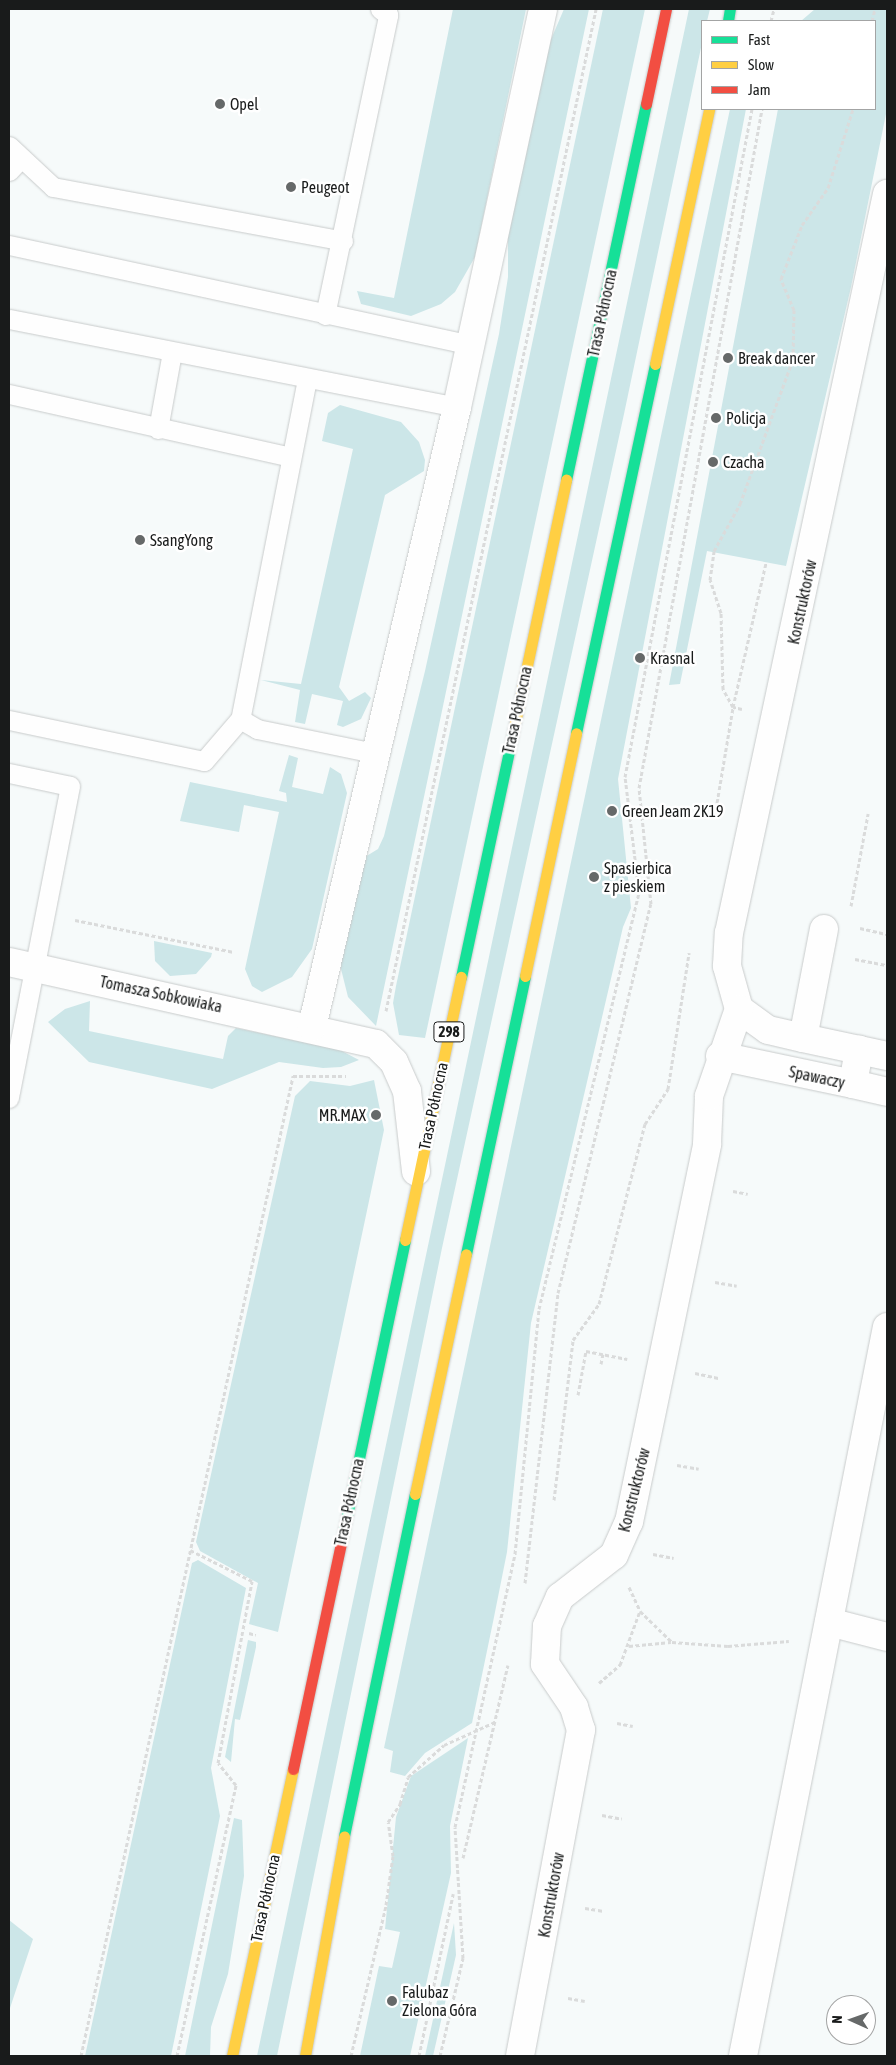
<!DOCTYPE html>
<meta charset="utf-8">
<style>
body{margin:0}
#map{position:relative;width:896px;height:2065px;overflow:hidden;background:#f6fafa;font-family:"Asap Condensed",sans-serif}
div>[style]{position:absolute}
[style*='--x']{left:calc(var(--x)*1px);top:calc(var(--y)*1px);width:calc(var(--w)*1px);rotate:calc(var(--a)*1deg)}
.green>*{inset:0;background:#cce6e8}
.path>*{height:3px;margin-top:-1.5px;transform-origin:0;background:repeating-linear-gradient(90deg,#dadbdb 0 4px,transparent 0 6.5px)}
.roads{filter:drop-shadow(0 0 1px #c8cbcb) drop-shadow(0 0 1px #c8cbcb)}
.lane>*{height:19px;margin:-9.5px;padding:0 9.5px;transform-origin:9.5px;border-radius:9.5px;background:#fefefe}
.street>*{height:28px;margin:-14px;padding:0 14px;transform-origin:14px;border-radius:14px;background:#fefefe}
.fast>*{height:11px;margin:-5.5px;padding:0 5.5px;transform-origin:5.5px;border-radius:5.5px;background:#16e098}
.slow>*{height:11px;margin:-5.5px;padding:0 5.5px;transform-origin:5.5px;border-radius:5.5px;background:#ffcf43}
.jam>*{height:11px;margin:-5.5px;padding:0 5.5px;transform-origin:5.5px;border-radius:5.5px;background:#f24e42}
.dots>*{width:14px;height:14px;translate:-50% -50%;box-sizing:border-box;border:2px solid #fff;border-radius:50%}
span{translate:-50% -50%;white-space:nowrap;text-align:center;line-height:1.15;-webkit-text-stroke:5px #fff;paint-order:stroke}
.shield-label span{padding:1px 4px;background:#fff;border:1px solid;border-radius:4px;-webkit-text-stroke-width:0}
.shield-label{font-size:15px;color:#191b1b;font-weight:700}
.poi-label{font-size:16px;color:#191b1b}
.left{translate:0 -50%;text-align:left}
.right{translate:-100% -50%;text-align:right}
.street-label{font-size:16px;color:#191b1b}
.frame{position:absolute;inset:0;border:10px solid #191b1b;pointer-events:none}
.legend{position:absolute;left:701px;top:20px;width:175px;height:90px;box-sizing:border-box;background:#fff;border:1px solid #a3a4a4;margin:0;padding:6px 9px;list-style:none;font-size:15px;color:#191b1b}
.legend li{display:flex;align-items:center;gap:10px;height:25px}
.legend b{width:25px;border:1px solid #a3a4a4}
.north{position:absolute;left:826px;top:1995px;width:50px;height:50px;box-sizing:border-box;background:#fff;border:1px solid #a3a4a4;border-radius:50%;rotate:272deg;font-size:14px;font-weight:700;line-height:20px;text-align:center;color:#191b1b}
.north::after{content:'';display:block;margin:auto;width:18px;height:22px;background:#666969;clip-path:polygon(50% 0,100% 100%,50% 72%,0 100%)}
</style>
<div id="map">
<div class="green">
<div style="clip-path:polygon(453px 9px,526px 9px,475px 257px,455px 292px,441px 304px,411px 316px,361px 304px,357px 291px,394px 298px)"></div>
<div style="clip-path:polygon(564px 9px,589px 9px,376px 1026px,348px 997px,339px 961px,360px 860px,378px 849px,384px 836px,425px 671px,499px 334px,508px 277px,508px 218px,540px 65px)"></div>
<div style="clip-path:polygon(603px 9px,645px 9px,425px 1038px,399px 1035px,393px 1003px,396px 986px)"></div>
<div style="clip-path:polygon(689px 9px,710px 9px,707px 21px,702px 21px,702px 43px,624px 414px,442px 1248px,277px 2056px,257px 2056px)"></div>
<div style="clip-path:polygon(815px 9px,887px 9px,887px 109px,851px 287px,786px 566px,707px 551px,680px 684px,669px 685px,778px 109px,875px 109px,875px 21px,801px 21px)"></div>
<div style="clip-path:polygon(730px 109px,746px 109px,618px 779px,631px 908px,623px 927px,531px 1323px,507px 1552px,493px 1622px,472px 1723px,425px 1753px,405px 1776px,390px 1772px,393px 1751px,384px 1748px)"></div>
<div style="clip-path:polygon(340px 405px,401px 422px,419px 442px,425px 460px,424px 471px,385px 495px,339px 687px,349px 701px,365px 692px,371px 698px,361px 719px,343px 727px,337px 725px,343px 701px,312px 694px,305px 724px,295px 722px,300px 690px,261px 680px,301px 684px,353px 449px,322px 441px,328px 413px)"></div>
<div style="clip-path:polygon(289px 755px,298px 758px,292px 787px,323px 794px,330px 767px,341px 774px,347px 793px,312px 949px,292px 977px,262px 992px,252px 986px,245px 969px,279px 812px,244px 805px,239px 832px,180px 821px,190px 782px,287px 802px,286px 793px,279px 791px)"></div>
<div style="clip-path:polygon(154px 941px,212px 953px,211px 957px,196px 974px,170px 976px,155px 961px)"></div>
<div style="clip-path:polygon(90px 1001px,89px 1031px,223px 1059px,228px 1036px,236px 1028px,340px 1050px,359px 1060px,341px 1067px,323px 1068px,279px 1062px,212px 1089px,89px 1062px,48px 1022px,65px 1009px)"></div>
<div style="clip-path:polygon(374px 1080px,384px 1130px,278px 1632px,249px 1624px,258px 1583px,200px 1551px,196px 1542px,295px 1096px,310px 1081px,350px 1086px)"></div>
<div style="clip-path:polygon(198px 1560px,246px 1588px,211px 1768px,220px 1816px,171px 2056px,85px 2056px,192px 1563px)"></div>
<div style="clip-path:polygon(248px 1640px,256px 1642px,256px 1647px,240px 1720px,235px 1719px,231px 1762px,225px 1757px)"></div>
<div style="clip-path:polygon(468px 1738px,450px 1826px,451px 1873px,410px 2056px,360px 2056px,379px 1966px,392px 1968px,400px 1932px,385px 1929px,396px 1817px,411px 1776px)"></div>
<div style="clip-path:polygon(234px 1818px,242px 1820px,244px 1876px,228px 1974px,211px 2027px,210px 2056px,185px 2056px)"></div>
<div style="clip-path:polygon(9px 1920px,33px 1939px,9px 2011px)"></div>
<div style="clip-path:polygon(454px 1923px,456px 1955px,433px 2056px,425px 2056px)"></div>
</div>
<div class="path">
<div style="--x:771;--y:21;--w:12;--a:-76"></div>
<div style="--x:872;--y:21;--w:12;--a:-76"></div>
<div style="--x:742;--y:709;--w:9;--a:-167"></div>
<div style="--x:733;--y:707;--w:21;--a:-119"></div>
<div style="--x:723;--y:689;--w:76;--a:-91.5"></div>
<div style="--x:721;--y:613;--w:35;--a:-108"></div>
<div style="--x:710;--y:580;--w:29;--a:-82"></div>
<div style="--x:714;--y:551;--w:54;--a:-61"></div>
<div style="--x:740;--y:504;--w:154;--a:-69.9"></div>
<div style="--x:793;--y:359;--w:49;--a:-88.8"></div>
<div style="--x:794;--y:310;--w:34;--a:-113"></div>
<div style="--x:781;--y:279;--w:58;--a:-68.7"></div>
<div style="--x:802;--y:225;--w:45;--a:-54.9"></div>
<div style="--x:828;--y:188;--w:83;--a:-72.4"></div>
<div style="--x:716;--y:809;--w:103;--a:-80.5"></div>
<div style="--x:733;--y:707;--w:148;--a:-77.1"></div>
<div style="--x:851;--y:906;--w:94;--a:-79.5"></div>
<div style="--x:75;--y:920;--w:162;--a:11.4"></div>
<div style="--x:860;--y:928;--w:28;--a:13"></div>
<div style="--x:855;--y:959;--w:33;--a:11"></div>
<div style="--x:386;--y:1011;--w:1024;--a:-78.16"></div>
<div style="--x:733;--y:1191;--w:15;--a:11"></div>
<div style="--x:715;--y:1282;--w:22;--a:10"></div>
<div style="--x:601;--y:1364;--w:10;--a:-79"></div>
<div style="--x:695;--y:1373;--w:25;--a:12"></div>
<div style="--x:578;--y:1395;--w:45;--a:-79.7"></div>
<div style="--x:586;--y:1351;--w:42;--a:11"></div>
<div style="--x:677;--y:1465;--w:22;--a:10"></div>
<div style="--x:554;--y:1500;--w:161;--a:-83.2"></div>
<div style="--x:573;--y:1340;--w:44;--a:-54.2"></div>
<div style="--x:599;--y:1304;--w:186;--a:-75.7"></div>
<div style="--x:645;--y:1124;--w:42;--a:-56.7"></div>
<div style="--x:668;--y:1089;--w:138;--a:-81.2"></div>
<div style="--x:653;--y:1554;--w:21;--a:11"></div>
<div style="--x:525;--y:1583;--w:292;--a:-83.5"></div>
<div style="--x:558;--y:1293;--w:400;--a:-76.6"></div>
<div style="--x:651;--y:904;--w:117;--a:-95.9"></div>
<div style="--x:639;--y:788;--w:690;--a:-79.73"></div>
<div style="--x:629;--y:1587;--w:26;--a:65"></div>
<div style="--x:640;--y:1611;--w:45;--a:44.1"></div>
<div style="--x:672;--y:1642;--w:56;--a:4.1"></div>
<div style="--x:728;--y:1646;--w:61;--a:-4.7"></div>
<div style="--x:249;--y:1633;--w:7;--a:16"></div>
<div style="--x:629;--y:1646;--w:42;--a:-5.4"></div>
<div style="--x:599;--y:1683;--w:28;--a:-41"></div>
<div style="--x:620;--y:1665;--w:58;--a:-69.7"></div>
<div style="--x:617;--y:1723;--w:16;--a:11"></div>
<div style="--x:602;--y:1815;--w:20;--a:11"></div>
<div style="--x:463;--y:1858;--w:198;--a:-76.9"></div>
<div style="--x:585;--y:1908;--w:19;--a:9"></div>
<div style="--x:568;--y:1998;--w:17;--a:10"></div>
<div style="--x:81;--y:2056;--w:1003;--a:-77.79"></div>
<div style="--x:293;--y:1076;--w:53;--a:0"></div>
<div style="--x:177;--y:2056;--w:277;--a:-77.7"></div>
<div style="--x:236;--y:1785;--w:28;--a:-129"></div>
<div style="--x:218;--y:1763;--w:185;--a:-79.4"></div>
<div style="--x:252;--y:1581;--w:69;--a:-153.4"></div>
<div style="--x:351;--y:2056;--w:155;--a:-76.9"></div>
<div style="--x:386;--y:1905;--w:49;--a:-81.9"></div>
<div style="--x:393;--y:1856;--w:34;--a:-98"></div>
<div style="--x:388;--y:1822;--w:22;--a:-56"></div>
<div style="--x:400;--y:1804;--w:28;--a:-73"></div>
<div style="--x:408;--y:1777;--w:48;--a:-41.6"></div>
<div style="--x:444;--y:1745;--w:58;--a:-24.4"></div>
<div style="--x:419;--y:2056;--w:166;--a:-78.1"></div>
<div style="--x:440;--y:2056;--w:101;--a:-76.8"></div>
<div style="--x:463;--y:1958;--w:131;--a:-93.5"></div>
<div style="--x:455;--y:1827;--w:280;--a:-77.6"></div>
<div style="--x:515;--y:1554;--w:246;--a:-84.4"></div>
<div style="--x:539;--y:1309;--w:429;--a:-76.5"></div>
<div style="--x:639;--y:892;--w:116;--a:-96.9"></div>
<div style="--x:625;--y:777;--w:680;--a:-79.24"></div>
</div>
<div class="roads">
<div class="lane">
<div style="--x:9;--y:146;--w:60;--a:43"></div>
<div style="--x:53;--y:187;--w:295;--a:10.5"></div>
<div style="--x:9;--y:171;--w:18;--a:-47"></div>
<div style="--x:9;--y:245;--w:472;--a:12.2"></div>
<div style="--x:325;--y:315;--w:307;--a:-78.1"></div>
<div style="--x:388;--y:15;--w:10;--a:-143"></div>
<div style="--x:9;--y:319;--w:457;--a:11.1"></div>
<div style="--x:307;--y:379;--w:347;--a:101.1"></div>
<div style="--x:240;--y:719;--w:20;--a:30"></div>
<div style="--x:257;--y:729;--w:119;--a:11.6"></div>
<div style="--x:9;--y:394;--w:288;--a:12.6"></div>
<div style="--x:158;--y:429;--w:78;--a:-79.7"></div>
<div style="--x:9;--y:720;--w:199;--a:11.9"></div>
<div style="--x:204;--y:761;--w:55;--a:-49.4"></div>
<div style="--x:9;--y:773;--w:62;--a:12"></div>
<div style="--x:70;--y:786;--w:318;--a:101.1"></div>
</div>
<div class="street">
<div style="--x:824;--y:929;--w:111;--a:100.9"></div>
<div style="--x:803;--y:1038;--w:86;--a:12.1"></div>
<div style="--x:9;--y:962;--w:376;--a:12.6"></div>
<div style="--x:376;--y:1044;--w:25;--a:45"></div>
<div style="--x:394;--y:1062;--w:32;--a:66"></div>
<div style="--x:407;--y:1091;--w:81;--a:83.6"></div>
<div style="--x:312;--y:1027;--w:637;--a:-76.84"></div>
<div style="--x:457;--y:407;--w:407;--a:-77.8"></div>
<div style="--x:803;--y:1038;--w:36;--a:-167"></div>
<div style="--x:768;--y:1030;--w:36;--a:-144"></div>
<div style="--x:739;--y:1009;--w:45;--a:-105.6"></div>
<div style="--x:727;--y:966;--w:33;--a:-87"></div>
<div style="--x:729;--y:933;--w:756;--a:-77.93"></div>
<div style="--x:720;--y:1056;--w:136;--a:11.9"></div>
<div style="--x:853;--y:1084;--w:35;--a:-80"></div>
<div style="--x:853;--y:1084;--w:35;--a:13"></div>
<div style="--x:829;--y:1622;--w:60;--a:14.5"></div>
<div style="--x:520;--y:2056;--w:332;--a:-79.4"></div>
<div style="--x:581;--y:1730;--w:24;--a:-107"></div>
<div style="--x:574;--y:1707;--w:52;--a:-124"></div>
<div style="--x:545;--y:1664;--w:38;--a:-87"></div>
<div style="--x:547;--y:1626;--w:32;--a:-66"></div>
<div style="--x:560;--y:1597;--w:68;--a:-37.9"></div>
<div style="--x:614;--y:1555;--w:36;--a:-66"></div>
<div style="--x:629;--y:1522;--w:386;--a:-78.3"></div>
<div style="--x:707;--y:1144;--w:48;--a:-87.6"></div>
<div style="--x:709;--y:1096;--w:92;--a:-71"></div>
<div style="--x:743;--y:2056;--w:743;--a:-78.83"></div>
</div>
<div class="fast">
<div style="--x:728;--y:21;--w:12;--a:-81"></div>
<div style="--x:566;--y:480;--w:384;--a:-78"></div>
<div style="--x:576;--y:733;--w:377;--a:-77.9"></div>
<div style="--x:461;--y:977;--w:250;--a:-78"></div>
<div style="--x:466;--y:1254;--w:284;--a:-78"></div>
<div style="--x:342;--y:1539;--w:306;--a:-78.1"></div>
<div style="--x:344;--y:1836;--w:349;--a:-78.3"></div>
</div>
<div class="slow">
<div style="--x:655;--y:364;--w:261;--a:-78"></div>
<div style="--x:513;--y:732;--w:258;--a:-78.1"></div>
<div style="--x:525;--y:976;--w:248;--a:-78.1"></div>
<div style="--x:405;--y:1240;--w:269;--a:-78"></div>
<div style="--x:415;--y:1494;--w:245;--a:-78"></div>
<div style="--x:232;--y:2056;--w:293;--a:-78"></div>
<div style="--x:305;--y:2056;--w:223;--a:-79.9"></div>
</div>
<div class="jam">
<div style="--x:646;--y:104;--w:97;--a:-78.1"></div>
<div style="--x:293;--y:1769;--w:235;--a:-78"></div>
</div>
</div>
<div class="dots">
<div style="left:220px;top:104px;background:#666969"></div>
<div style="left:291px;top:187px;background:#666969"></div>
<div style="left:728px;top:358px;background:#666969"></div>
<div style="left:716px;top:418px;background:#666969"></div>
<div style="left:713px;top:462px;background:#666969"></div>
<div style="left:140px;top:540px;background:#666969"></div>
<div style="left:640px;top:658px;background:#666969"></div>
<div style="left:612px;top:811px;background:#666969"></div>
<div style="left:594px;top:877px;background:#666969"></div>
<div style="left:376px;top:1115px;background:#666969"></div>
<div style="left:392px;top:2001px;background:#666969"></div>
</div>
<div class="shield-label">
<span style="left:449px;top:1032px">298</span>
</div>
<div class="poi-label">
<span class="left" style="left:230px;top:104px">Opel</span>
<span class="left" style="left:301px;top:187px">Peugeot</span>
<span class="left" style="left:738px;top:358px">Break dancer</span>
<span class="left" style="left:726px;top:418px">Policja</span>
<span class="left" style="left:723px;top:462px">Czacha</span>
<span class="left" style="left:150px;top:540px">SsangYong</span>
<span class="left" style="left:650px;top:658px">Krasnal</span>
<span class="left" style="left:622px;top:811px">Green Jeam 2K19</span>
<span class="left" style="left:604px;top:877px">Spasierbica<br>z pieskiem</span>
<span class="right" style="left:366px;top:1115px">MR.MAX</span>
<span class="left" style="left:402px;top:2001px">Falubaz<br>Zielona Góra</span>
</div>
<div class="street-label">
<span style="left:602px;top:313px;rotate:-78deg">Trasa Północna</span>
<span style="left:802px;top:602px;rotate:-78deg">Konstruktorów</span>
<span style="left:517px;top:710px;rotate:-78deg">Trasa Północna</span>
<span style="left:161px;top:994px;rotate:12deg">Tomasza Sobkowiaka</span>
<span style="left:817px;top:1077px;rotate:12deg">Spawaczy</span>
<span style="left:433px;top:1106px;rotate:-78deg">Trasa Północna</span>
<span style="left:634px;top:1490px;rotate:-76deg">Konstruktorów</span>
<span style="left:349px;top:1502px;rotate:-78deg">Trasa Północna</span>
<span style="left:551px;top:1895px;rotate:-80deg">Konstruktorów</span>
<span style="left:265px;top:1898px;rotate:-78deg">Trasa Północna</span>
</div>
<div class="frame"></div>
<ul class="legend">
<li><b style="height:6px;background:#16e098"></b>Fast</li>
<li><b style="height:6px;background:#ffcf43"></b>Slow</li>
<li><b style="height:6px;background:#f24e42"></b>Jam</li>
</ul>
<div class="north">N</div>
</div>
